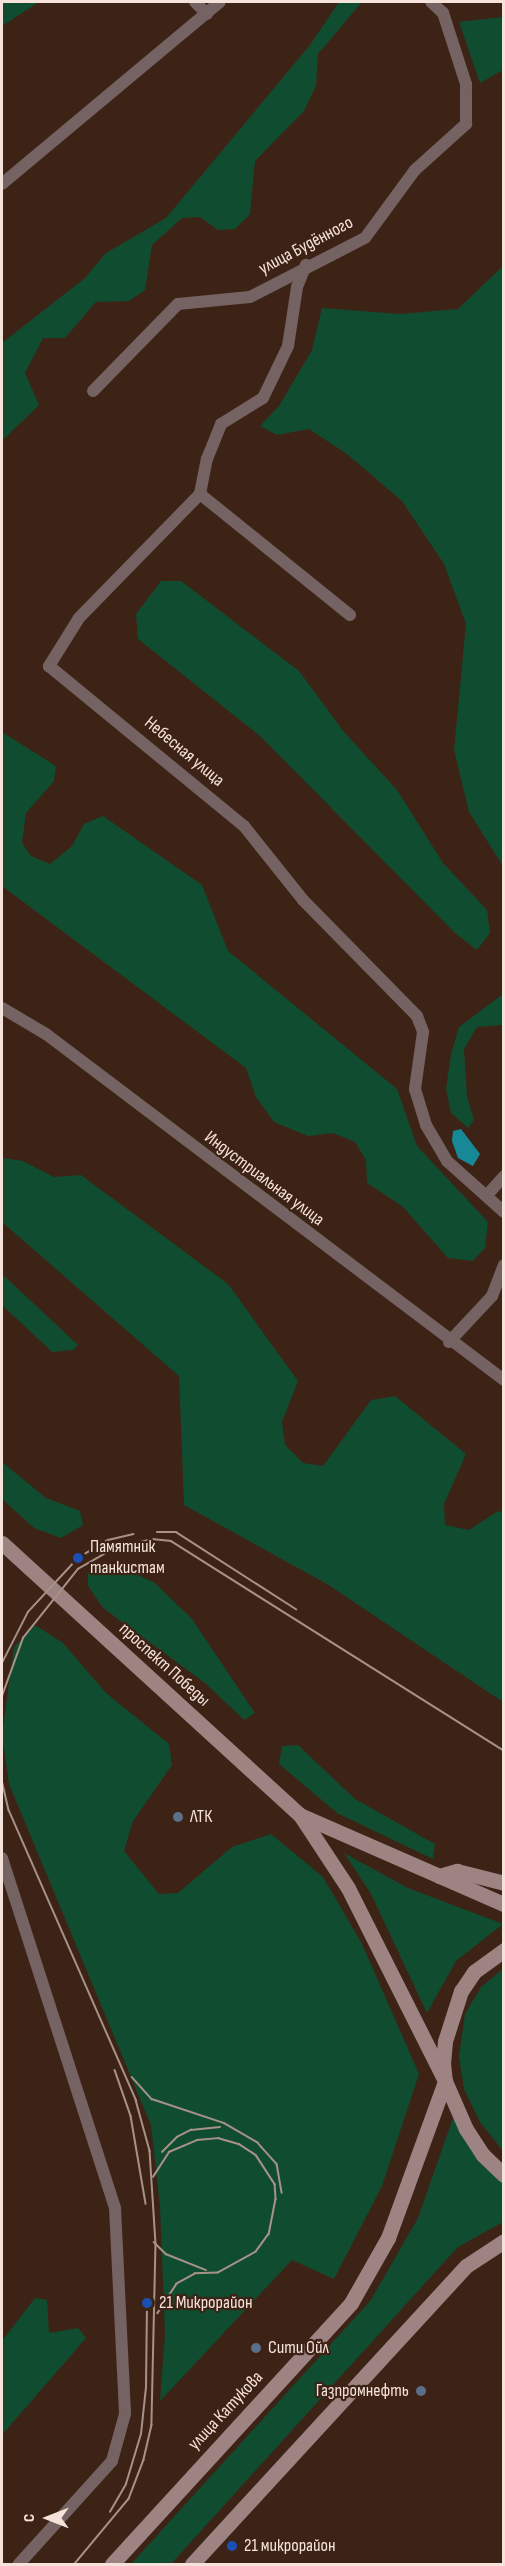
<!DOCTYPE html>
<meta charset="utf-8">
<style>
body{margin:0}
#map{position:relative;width:505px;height:2566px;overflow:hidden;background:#3d2316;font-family:"Sofia Sans Condensed",sans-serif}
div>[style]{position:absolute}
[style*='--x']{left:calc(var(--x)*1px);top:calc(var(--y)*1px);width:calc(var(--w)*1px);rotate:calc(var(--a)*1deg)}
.green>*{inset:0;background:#104c30}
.water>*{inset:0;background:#178996}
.minor>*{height:12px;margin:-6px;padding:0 6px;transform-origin:6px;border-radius:6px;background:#746362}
.secondary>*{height:15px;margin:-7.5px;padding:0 7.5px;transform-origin:7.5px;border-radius:7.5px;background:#9d8382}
.tram>*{height:1.5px;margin:-0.75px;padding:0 0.75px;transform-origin:0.75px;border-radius:0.75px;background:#a79288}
.dots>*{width:16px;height:16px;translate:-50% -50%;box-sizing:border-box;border:3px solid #3d2316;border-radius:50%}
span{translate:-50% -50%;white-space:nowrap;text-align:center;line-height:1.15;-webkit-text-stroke:4.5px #3d2316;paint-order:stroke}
.street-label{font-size:18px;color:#f5e3db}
.poi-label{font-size:18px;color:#f5e3db}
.left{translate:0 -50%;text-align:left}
.right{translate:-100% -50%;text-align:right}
.frame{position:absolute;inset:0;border:3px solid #f5e3db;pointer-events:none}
.north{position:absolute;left:18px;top:2488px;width:60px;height:60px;-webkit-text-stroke:4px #3d2316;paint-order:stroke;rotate:270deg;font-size:16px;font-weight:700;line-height:24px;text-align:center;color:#f5e3db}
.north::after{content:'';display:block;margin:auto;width:21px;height:27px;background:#f5e3db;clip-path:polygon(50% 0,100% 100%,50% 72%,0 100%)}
</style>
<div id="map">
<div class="green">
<div style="clip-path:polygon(2px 2px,39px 2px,2px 26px)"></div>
<div style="clip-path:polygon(339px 2px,362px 2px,318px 54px,316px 86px,304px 111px,255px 161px,250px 214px,235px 229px,218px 230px,200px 217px,182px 218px,152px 245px,145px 290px,129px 301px,96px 302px,65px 338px,43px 338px,25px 373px,39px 405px,2px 441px,2px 343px,85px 278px,106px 253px,166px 218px,310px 45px)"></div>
<div style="clip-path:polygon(503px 17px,503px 70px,480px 83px,459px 22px)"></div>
<div style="clip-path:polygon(503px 266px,503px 866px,469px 812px,454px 750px,466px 624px,444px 564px,402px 501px,347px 454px,309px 429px,277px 435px,260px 426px,279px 406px,312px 350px,322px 308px,400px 314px,458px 309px)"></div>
<div style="clip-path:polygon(161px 581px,181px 581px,299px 671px,344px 732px,397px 790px,443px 863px,487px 910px,490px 933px,477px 950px,456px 934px,260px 736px,138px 639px,136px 614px)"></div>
<div style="clip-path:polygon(2px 732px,56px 766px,54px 781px,26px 813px,22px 843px,31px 856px,50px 864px,72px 846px,84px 824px,103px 816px,202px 885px,228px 951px,397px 1089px,417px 1146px,488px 1222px,485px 1248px,473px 1261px,448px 1258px,402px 1206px,367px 1183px,366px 1160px,355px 1142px,333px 1133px,308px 1136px,274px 1122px,256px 1097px,246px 1068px,2px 886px)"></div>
<div style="clip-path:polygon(503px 994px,503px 1025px,477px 1027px,464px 1049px,467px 1097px,474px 1120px,468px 1128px,451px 1113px,446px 1089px,451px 1054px,459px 1027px)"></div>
<div style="clip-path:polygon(3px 1158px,23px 1161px,54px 1177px,81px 1175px,228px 1284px,298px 1381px,282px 1422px,285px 1445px,303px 1463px,323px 1466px,371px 1400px,395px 1396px,466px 1454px,444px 1504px,445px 1525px,469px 1530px,498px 1511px,503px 1513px,503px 1702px,327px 1584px,184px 1505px,179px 1376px,2px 1222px)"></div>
<div style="clip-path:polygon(2px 1274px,78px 1345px,73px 1350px,52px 1352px,2px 1305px)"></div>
<div style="clip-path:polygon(2px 1462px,46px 1498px,80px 1511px,83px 1525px,61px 1538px,34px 1528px,2px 1499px)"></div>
<div style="clip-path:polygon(100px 1568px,130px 1571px,155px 1583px,192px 1619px,255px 1713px,244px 1720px,205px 1683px,103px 1608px,88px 1586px,88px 1573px)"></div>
<div style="clip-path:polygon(35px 1625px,63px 1643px,106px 1693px,169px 1744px,172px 1765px,133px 1821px,124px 1851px,159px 1894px,178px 1893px,232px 1847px,271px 1834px,323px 1877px,362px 1944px,419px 2074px,382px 2186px,334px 2279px,292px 2260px,160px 2401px,165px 2334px,160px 2206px,151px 2125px,9px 1784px,2px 1735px,14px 1647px)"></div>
<div style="clip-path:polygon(298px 1745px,355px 1799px,435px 1844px,433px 1859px,337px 1813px,279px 1764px,282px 1746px)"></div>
<div style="clip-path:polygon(344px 1853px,408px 1888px,503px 1924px,456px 1961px,427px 2013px,371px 1894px)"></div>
<div style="clip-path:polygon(503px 1969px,503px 2151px,480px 2122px,464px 2089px,459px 2057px,465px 2014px,481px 1987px)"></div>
<div style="clip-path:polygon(454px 2115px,503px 2182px,503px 2222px,458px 2247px,447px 2259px,171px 2564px,131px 2564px,371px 2300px,418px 2218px)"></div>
<div style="clip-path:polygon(35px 2298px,47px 2300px,49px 2333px,78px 2328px,86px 2338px,2px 2435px,2px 2341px)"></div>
</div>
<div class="water">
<div style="clip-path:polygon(461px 1129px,480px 1154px,473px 1166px,458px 1158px,452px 1141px,453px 1131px)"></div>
</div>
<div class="minor">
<div style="--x:195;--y:2;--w:17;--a:45"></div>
<div style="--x:2;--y:184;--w:284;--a:-39.9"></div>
<div style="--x:93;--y:391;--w:122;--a:-45.7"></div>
<div style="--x:178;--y:304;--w:72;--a:-5.6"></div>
<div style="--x:250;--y:297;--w:129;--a:-27.2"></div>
<div style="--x:365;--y:238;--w:84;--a:-53.7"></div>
<div style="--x:415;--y:170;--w:69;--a:-42"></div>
<div style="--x:466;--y:124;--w:40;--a:-90"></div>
<div style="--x:466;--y:84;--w:75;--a:-107.9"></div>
<div style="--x:443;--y:13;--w:16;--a:-137"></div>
<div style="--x:200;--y:494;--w:36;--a:-79"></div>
<div style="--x:207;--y:459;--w:38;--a:-68"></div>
<div style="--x:221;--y:424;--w:49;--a:-31.8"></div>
<div style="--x:263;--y:398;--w:58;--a:-64.3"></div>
<div style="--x:288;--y:346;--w:60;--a:-81.3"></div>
<div style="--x:297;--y:287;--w:24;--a:-68"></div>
<div style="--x:350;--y:615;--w:193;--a:-141.1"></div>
<div style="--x:200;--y:494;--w:173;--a:134.3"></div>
<div style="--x:79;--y:618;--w:57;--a:122"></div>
<div style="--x:49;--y:666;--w:252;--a:39.4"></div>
<div style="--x:244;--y:826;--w:95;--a:51.4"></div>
<div style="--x:303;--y:900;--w:163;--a:45.5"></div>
<div style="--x:417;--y:1016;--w:17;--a:69"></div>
<div style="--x:423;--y:1032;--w:58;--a:98"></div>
<div style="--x:415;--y:1089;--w:38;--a:73"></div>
<div style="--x:426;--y:1125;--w:42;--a:59.7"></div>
<div style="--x:447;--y:1161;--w:76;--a:41.8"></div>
<div style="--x:2;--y:1008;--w:51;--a:30.6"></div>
<div style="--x:46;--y:1034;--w:574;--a:37.07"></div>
<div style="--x:488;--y:1194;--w:24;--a:-48"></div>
<div style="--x:449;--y:1342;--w:63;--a:-46.9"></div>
<div style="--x:492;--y:1296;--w:33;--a:-69"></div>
<div style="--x:2;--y:1858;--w:368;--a:72.1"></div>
<div style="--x:115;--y:2208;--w:206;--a:87.2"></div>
<div style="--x:125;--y:2414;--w:49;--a:105.5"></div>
<div style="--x:112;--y:2461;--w:139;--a:132.1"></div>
</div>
<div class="secondary">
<div style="--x:2;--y:1543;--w:403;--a:42.4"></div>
<div style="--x:300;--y:1815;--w:87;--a:56.7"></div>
<div style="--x:348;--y:1888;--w:216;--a:63.3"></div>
<div style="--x:300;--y:1815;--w:223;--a:23.6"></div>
<div style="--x:439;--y:1876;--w:19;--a:-16"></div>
<div style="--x:457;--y:1871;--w:49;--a:14.3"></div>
<div style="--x:504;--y:1950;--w:37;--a:144"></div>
<div style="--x:474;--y:1972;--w:23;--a:124"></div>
<div style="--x:461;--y:1991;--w:52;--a:107.7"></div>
<div style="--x:445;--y:2041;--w:22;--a:95"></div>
<div style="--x:443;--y:2063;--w:18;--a:84"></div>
<div style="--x:445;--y:2081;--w:52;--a:66.4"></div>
<div style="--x:466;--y:2129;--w:31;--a:57"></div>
<div style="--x:483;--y:2155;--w:29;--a:44"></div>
<div style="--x:112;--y:2564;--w:354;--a:-47.5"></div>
<div style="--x:351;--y:2303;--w:75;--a:-60.4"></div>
<div style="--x:388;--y:2238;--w:167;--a:-70"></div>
<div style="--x:192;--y:2564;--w:405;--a:-47.4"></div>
<div style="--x:466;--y:2266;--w:45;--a:-33.3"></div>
</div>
<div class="tram">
<div style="--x:157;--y:1532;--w:19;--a:0"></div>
<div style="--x:176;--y:1532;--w:143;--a:32.7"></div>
<div style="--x:2;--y:1663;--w:57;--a:-63"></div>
<div style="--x:28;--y:1612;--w:74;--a:-47.2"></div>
<div style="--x:78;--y:1558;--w:35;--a:-31"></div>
<div style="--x:108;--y:1540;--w:26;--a:-13"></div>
<div style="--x:2;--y:1696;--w:62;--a:-70.1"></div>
<div style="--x:23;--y:1638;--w:88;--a:-51.4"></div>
<div style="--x:78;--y:1569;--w:40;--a:-29.7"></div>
<div style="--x:113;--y:1549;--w:40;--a:-14.4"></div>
<div style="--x:152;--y:1539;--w:19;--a:6"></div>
<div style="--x:171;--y:1541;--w:394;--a:32.2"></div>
<div style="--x:2;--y:1780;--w:31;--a:77"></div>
<div style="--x:9;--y:1810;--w:317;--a:66.3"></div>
<div style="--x:136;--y:2100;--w:53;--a:74.6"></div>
<div style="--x:150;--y:2151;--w:93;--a:86.3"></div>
<div style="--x:156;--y:2244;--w:181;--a:91.3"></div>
<div style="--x:152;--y:2425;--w:36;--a:103"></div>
<div style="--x:144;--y:2460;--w:42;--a:111"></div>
<div style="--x:129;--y:2499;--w:85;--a:129.7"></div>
<div style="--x:115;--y:2070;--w:49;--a:70.8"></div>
<div style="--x:131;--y:2116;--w:89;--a:80.3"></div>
<div style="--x:132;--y:2077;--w:30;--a:48"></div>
<div style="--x:152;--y:2099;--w:76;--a:18.4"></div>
<div style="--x:224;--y:2123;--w:39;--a:30"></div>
<div style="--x:258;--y:2143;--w:28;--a:48"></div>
<div style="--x:277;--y:2164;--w:29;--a:80"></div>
<div style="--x:162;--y:2152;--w:21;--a:-45"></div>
<div style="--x:177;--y:2137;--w:16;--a:-27"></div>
<div style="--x:191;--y:2130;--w:29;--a:-6"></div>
<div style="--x:153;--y:2177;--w:30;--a:-57"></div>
<div style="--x:169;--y:2152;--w:30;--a:-23"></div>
<div style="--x:197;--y:2140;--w:21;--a:-5"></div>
<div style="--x:218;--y:2138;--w:22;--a:16"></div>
<div style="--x:239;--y:2144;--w:20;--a:33"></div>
<div style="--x:256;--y:2155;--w:35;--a:57"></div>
<div style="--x:275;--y:2184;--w:15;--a:86"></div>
<div style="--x:276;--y:2199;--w:36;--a:101"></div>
<div style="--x:269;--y:2234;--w:22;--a:126"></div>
<div style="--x:256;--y:2252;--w:43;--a:151.1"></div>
<div style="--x:218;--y:2273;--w:23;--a:178"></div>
<div style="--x:195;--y:2274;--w:21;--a:151"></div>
<div style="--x:177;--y:2284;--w:35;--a:123"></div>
<div style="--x:154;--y:2242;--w:17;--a:45"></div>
<div style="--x:166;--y:2254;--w:43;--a:21.8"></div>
<div style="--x:110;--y:2512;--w:32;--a:-60"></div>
<div style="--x:126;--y:2484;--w:52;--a:-73.3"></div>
<div style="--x:141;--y:2434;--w:47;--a:-83.9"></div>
<div style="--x:146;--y:2387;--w:87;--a:-89.3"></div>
</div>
<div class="dots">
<div style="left:78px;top:1558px;background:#1a4fb4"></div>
<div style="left:178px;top:1817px;background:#5c6f8a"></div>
<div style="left:147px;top:2303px;background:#1a4fb4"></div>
<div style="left:256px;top:2348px;background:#5c6f8a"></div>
<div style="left:421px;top:2391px;background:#5c6f8a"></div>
<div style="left:232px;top:2546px;background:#1a4fb4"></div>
</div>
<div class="street-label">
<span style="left:306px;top:246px;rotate:-28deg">улица Будённого</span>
<span style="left:184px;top:752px;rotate:40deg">Небесная улица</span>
<span style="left:264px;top:1179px;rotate:37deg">Индустриальная улица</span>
<span style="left:164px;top:1665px;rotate:42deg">проспект Победы</span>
<span style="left:226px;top:2411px;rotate:-47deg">улица Катукова</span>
</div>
<div class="poi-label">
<span class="left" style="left:90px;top:1558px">Памятник<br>танкистам</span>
<span class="left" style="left:190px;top:1817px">ЛТК</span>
<span class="left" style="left:159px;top:2303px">21 Микрорайон</span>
<span class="left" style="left:268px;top:2348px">Сити Ойл</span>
<span class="right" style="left:409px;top:2391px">Газпромнефть</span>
<span class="left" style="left:244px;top:2546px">21 микрорайон</span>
</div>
<div class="frame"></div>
<div class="north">С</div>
</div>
